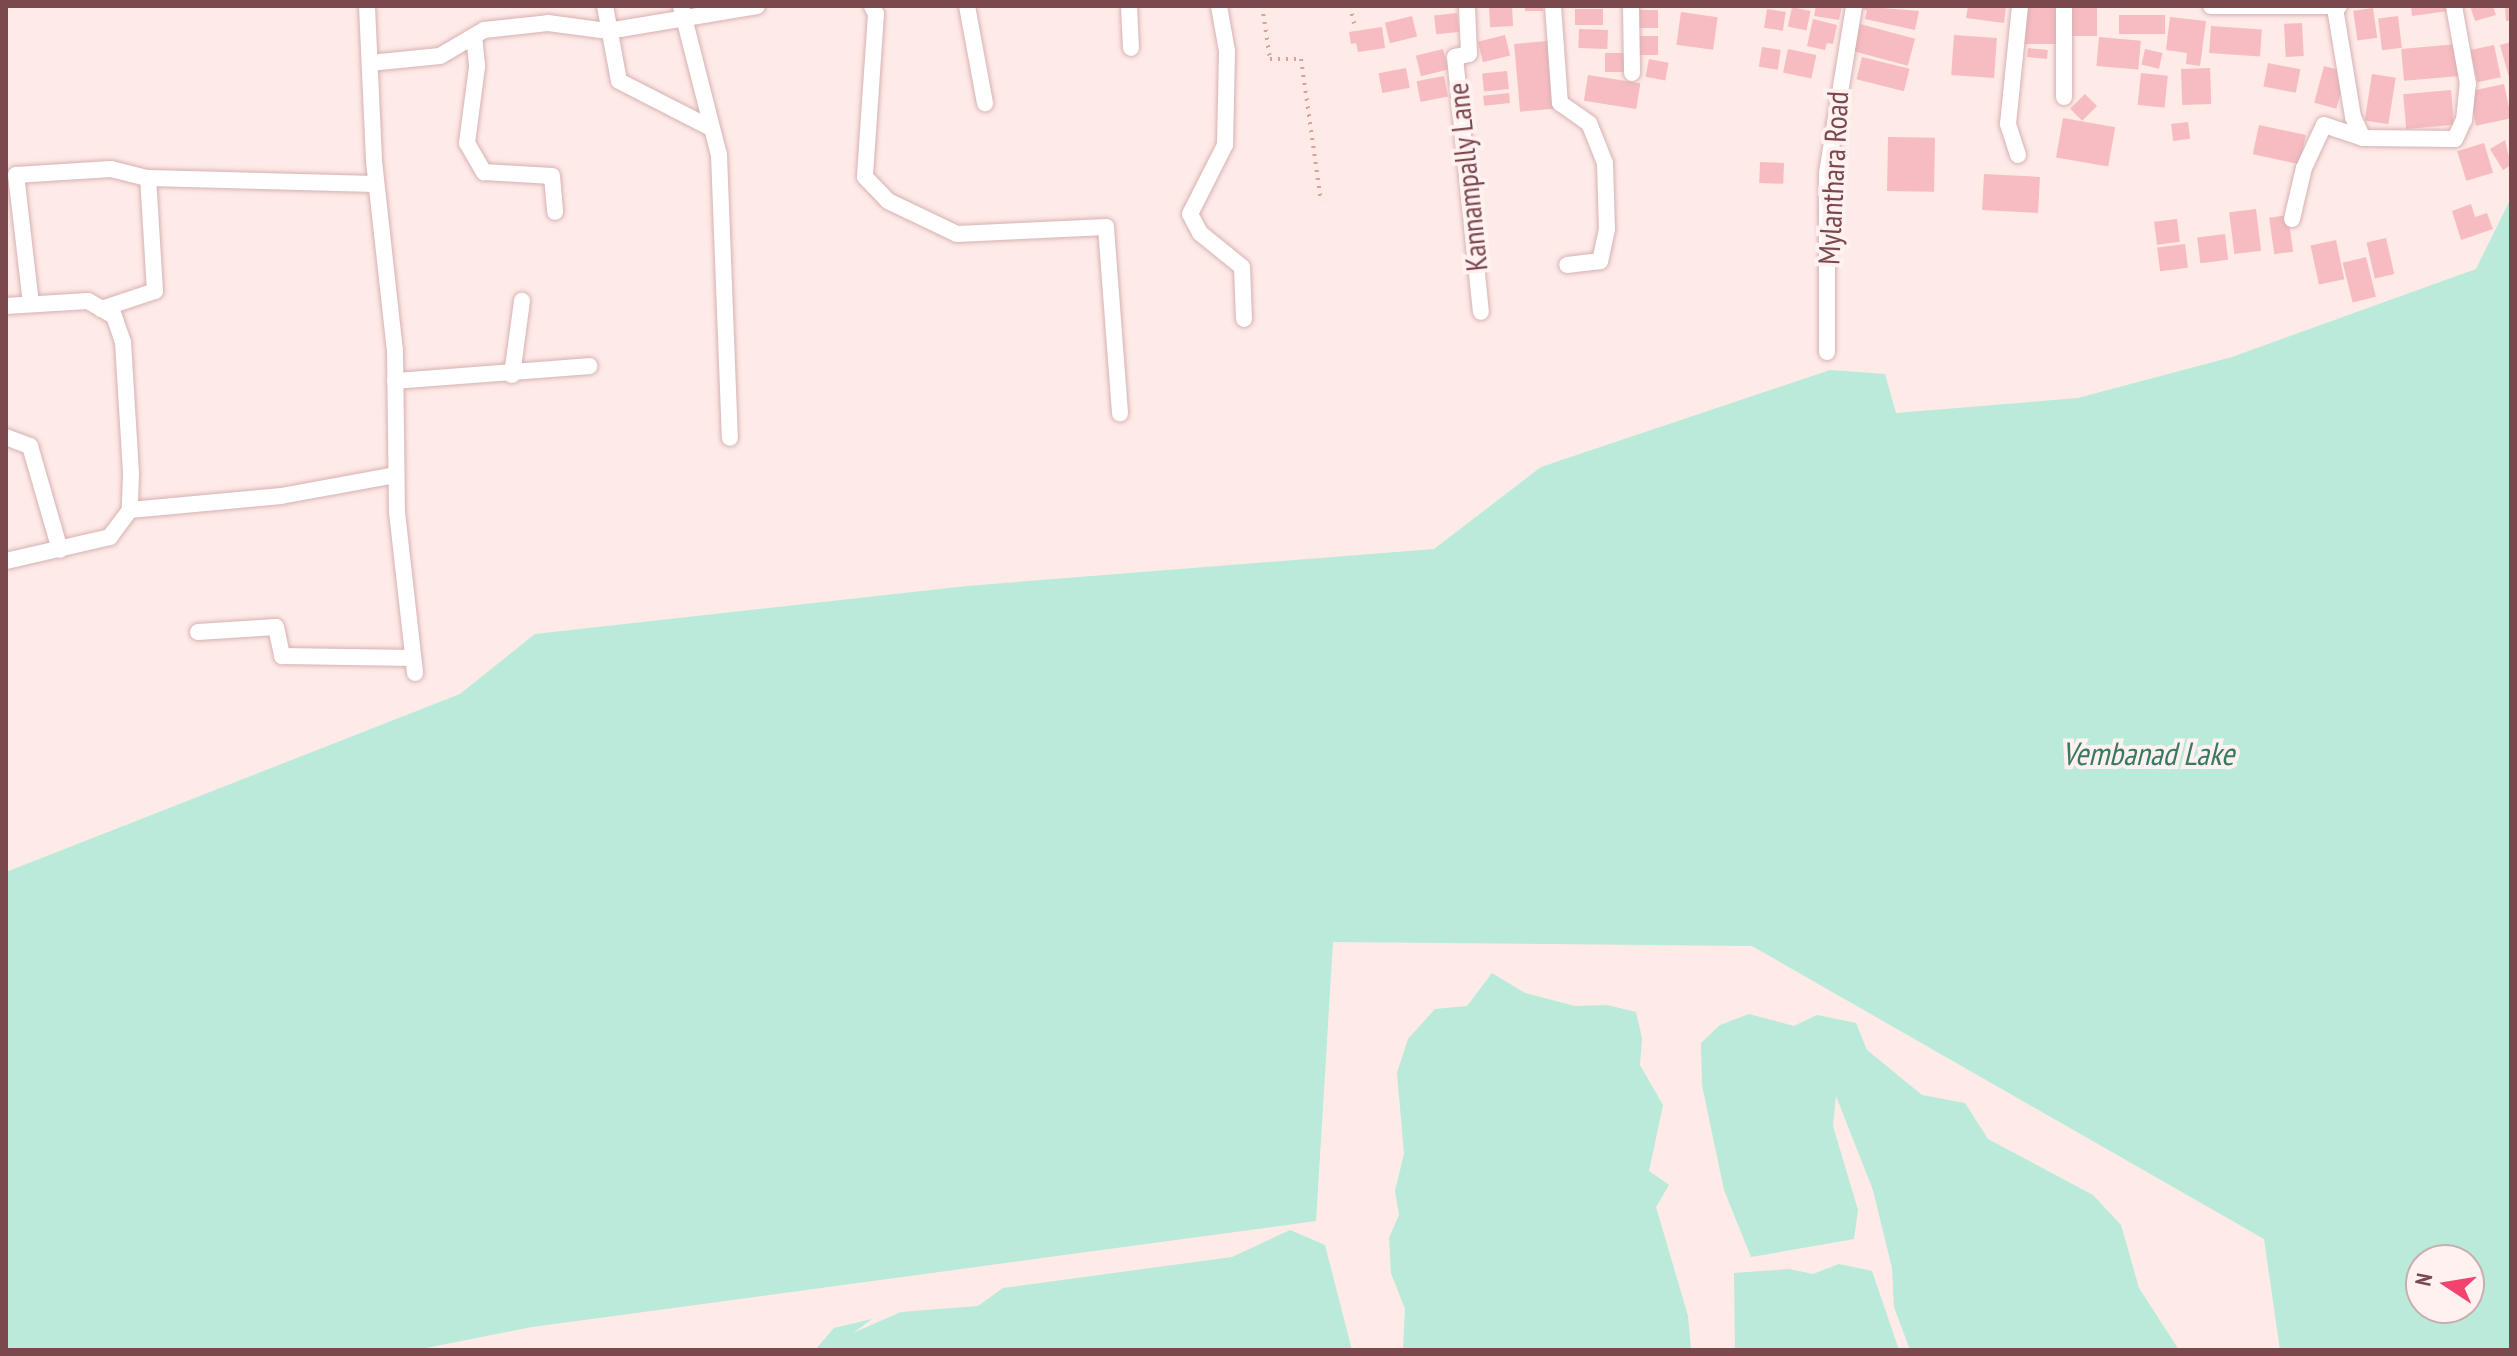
<!DOCTYPE html>
<style>
body{margin:0}
#map{position:relative;width:2517px;height:1356px;overflow:hidden;background:#feeae7;font-family:"PT Sans Narrow",sans-serif}
div>[style]{position:absolute}
[style*='--x']{left:calc(var(--x)*1px);top:calc(var(--y)*1px);width:calc(var(--w)*1px);rotate:calc(var(--a)*1deg)}
.water>*{inset:0;background:#b9eada}
.building>*{inset:0;background:#f6bcc1;transform-origin:0 0}
.path>*{height:4px;margin-top:-2px;transform-origin:0;background:repeating-linear-gradient(90deg,#dc9fa4 0 2px,transparent 0 8px)}
.roads{filter:drop-shadow(0 0 2px #d6b1b2) drop-shadow(0 0 2px #d6b1b2)}
.minor>*{height:16px;margin:-8px;padding:0 8px;transform-origin:8px;border-radius:8px;background:#fff}
span{translate:-50% -50%;white-space:nowrap;text-align:center;line-height:1.15;-webkit-text-stroke:8px #fff1ef;paint-order:stroke}
.street-label{font-size:30px;color:#7b484e}
.water-label{font-size:32px;color:#387965;font-style:italic}
.frame{position:absolute;inset:0;border:8px solid #7b484e;pointer-events:none}
.north{position:absolute;left:2405px;top:1244px;width:80px;height:80px;box-sizing:border-box;background:#fff1ef;border:2px solid #caadaf;border-radius:50%;rotate:282deg;font-size:22px;font-weight:700;line-height:32px;text-align:center;color:#7b484e}
.north::after{content:'';display:block;margin:auto;width:28px;height:36px;background:#f1436e;clip-path:polygon(50% 0,100% 100%,50% 72%,0 100%)}
</style>
<div id="map">
<div class="water">
<div style="clip-path:polygon(evenodd,2511px 198px,2511px 1350px,2280px 1350px,2264px 1239px,1752px 946px,1333px 942px,1316px 1221px,532px 1327px,416px 1350px,6px 1350px,6px 872px,460px 694px,535px 634px,967px 586px,1434px 549px,1541px 467px,1830px 370px,1885px 374px,1896px 413px,2078px 398px,2232px 357px,2476px 269px,2511px 198px,2421px 1260px,2469px 1260px,2469px 1308px,2421px 1308px,2421px 1260px)"></div>
<div style="clip-path:polygon(1492px 973px,1525px 993px,1575px 1006px,1607px 1005px,1636px 1012px,1642px 1038px,1640px 1065px,1663px 1105px,1649px 1171px,1669px 1185px,1656px 1207px,1688px 1316px,1691px 1350px,1403px 1350px,1405px 1309px,1391px 1273px,1389px 1238px,1399px 1215px,1395px 1191px,1404px 1154px,1397px 1073px,1408px 1039px,1435px 1009px,1467px 1006px)"></div>
<div style="clip-path:polygon(1749px 1014px,1794px 1026px,1817px 1015px,1856px 1023px,1867px 1050px,1922px 1095px,1965px 1103px,1988px 1139px,2093px 1195px,2121px 1225px,2139px 1288px,2179px 1350px,1910px 1350px,1894px 1307px,1892px 1268px,1873px 1190px,1836px 1096px,1833px 1126px,1858px 1210px,1854px 1239px,1751px 1257px,1724px 1190px,1702px 1085px,1701px 1043px,1720px 1025px)"></div>
<div style="clip-path:polygon(1290px 1230px,1325px 1245px,1352px 1350px,815px 1350px,834px 1328px,872px 1319px,853px 1333px,901px 1312px,978px 1306px,1003px 1288px,1232px 1257px)"></div>
<div style="clip-path:polygon(1839px 1264px,1872px 1271px,1899px 1350px,1735px 1350px,1734px 1273px,1789px 1269px,1813px 1274px)"></div>
</div>
<div class="building">
<div style="left:1512px;top:6px;width:20px;height:23px;rotate:87deg"></div>
<div style="left:1525px;top:6px;width:18px;height:5px"></div>
<div style="clip-path:polygon(1816px 6px,1842px 6px,1839px 20px,1814px 16px)"></div>
<div style="clip-path:polygon(1858px 6px,1919px 11px,1915px 30px,1865px 19px,1867px 11px)"></div>
<div style="clip-path:polygon(1968px 6px,2006px 6px,2004px 23px,1966px 18px)"></div>
<div style="left:2023px;top:6px;width:38px;height:38px"></div>
<div style="left:2066px;top:6px;width:31px;height:30px"></div>
<div style="clip-path:polygon(2411px 6px,2448px 6px,2448px 11px,2412px 16px)"></div>
<div style="clip-path:polygon(2470px 6px,2493px 6px,2496px 15px,2475px 21px)"></div>
<div style="clip-path:polygon(2505px 6px,2511px 6px,2511px 21px,2506px 21px)"></div>
<div style="left:1792px;top:7px;width:19px;height:20px;rotate:12deg"></div>
<div style="left:2373px;top:8px;width:30px;height:20px;rotate:82deg"></div>
<div style="left:1575px;top:9px;width:28px;height:16px"></div>
<div style="left:1767px;top:9px;width:19px;height:19px;rotate:9deg"></div>
<div style="left:1639px;top:10px;width:19px;height:18px"></div>
<div style="left:1681px;top:12px;width:37px;height:33px;rotate:8deg"></div>
<div style="left:1457px;top:13px;width:19px;height:23px;rotate:84deg"></div>
<div style="left:2119px;top:15px;width:46px;height:19px"></div>
<div style="left:1412px;top:16px;width:21px;height:28px;rotate:76deg"></div>
<div style="left:2398px;top:16px;width:32px;height:20px;rotate:83deg"></div>
<div style="clip-path:polygon(2170px 17px,2206px 21px,2200px 66px,2186px 64px,2187px 53px,2166px 50px)"></div>
<div style="clip-path:polygon(1813px 19px,1837px 25px,1833px 44px,1827px 43px,1825px 50px,1807px 46px)"></div>
<div style="left:2302px;top:23px;width:33px;height:18px;rotate:87deg"></div>
<div style="left:1860px;top:24px;width:57px;height:28px;rotate:15deg"></div>
<div style="left:2211px;top:26px;width:51px;height:27px;rotate:4deg"></div>
<div style="clip-path:polygon(1382px 27px,1385px 48px,1358px 52px,1356px 43px,1351px 44px,1349px 32px)"></div>
<div style="left:1579px;top:29px;width:29px;height:19px;rotate:2deg"></div>
<div style="left:1505px;top:35px;width:21px;height:28px;rotate:76deg"></div>
<div style="left:1954px;top:35px;width:43px;height:40px;rotate:4deg"></div>
<div style="left:1639px;top:36px;width:19px;height:19px"></div>
<div style="left:2099px;top:37px;width:42px;height:29px;rotate:5deg"></div>
<div style="left:1548px;top:41px;width:68px;height:34px;rotate:85deg"></div>
<div style="clip-path:polygon(2511px 42px,2511px 81px,2510px 81px,2500px 45px)"></div>
<div style="left:2457px;top:44px;width:32px;height:56px;rotate:85deg"></div>
<div style="left:2494px;top:45px;width:33px;height:24px;rotate:78deg"></div>
<div style="left:1762px;top:47px;width:19px;height:20px;rotate:9deg"></div>
<div style="left:2028px;top:48px;width:20px;height:9px;rotate:6deg"></div>
<div style="left:1443px;top:49px;width:21px;height:28px;rotate:76deg"></div>
<div style="left:1788px;top:49px;width:29px;height:24px;rotate:12deg"></div>
<div style="left:2145px;top:49px;width:18px;height:16px;rotate:13deg"></div>
<div style="left:1605px;top:53px;width:19px;height:19px"></div>
<div style="left:1862px;top:57px;width:49px;height:23px;rotate:14deg"></div>
<div style="left:1649px;top:59px;width:20px;height:18px;rotate:11deg"></div>
<div style="left:2268px;top:63px;width:33px;height:24px;rotate:11deg"></div>
<div style="left:2324px;top:66px;width:23px;height:38px;rotate:15deg"></div>
<div style="left:1406px;top:68px;width:20px;height:28px;rotate:79deg"></div>
<div style="left:2210px;top:68px;width:36px;height:29px;rotate:88deg"></div>
<div style="left:1507px;top:71px;width:18px;height:25px;rotate:84deg"></div>
<div style="left:2141px;top:73px;width:27px;height:32px;rotate:6deg"></div>
<div style="left:2372px;top:74px;width:24px;height:47px;rotate:9deg"></div>
<div style="left:1588px;top:75px;width:53px;height:26px;rotate:9deg"></div>
<div style="left:1444px;top:76px;width:21px;height:28px;rotate:79deg"></div>
<div style="left:2504px;top:84px;width:35px;height:36px;rotate:78deg"></div>
<div style="left:2451px;top:90px;width:35px;height:48px;rotate:85deg"></div>
<div style="left:1509px;top:93px;width:10px;height:26px;rotate:84deg"></div>
<div style="left:2085px;top:94px;width:17px;height:21px;rotate:45deg"></div>
<div style="left:2063px;top:118px;width:53px;height:40px;rotate:10deg"></div>
<div style="left:2188px;top:122px;width:17px;height:17px;rotate:83deg"></div>
<div style="left:2259px;top:125px;width:48px;height:30px;rotate:12deg"></div>
<div style="left:1888px;top:137px;width:47px;height:54px;rotate:1deg"></div>
<div style="clip-path:polygon(2505px 140px,2511px 165px,2503px 170px,2490px 149px)"></div>
<div style="left:2484px;top:143px;width:31px;height:28px;rotate:73deg"></div>
<div style="left:1760px;top:162px;width:24px;height:21px;rotate:2deg"></div>
<div style="left:1984px;top:174px;width:56px;height:36px;rotate:3deg"></div>
<div style="clip-path:polygon(2471px 204px,2475px 217px,2487px 213px,2493px 229px,2461px 240px,2452px 211px)"></div>
<div style="left:2256px;top:209px;width:42px;height:27px;rotate:83deg"></div>
<div style="left:2288px;top:215px;width:37px;height:19px;rotate:82deg"></div>
<div style="left:2177px;top:219px;width:23px;height:23px;rotate:83deg"></div>
<div style="left:2225px;top:234px;width:26px;height:28px;rotate:83deg"></div>
<div style="left:2386px;top:238px;width:37px;height:20px;rotate:77deg"></div>
<div style="left:2336px;top:240px;width:40px;height:26px;rotate:78deg"></div>
<div style="left:2185px;top:244px;width:24px;height:28px;rotate:83deg"></div>
<div style="left:2366px;top:257px;width:41px;height:24px;rotate:76deg"></div>
</div>
<div class="path">
<div style="--x:1262;--y:6;--w:54;--a:81.4"></div>
<div style="--x:1270;--y:59;--w:31;--a:0"></div>
<div style="--x:1301;--y:59;--w:144;--a:82"></div>
<div style="--x:1350;--y:6;--w:18;--a:77"></div>
</div>
<div class="roads">
<div class="minor">
<div style="--x:367;--y:6;--w:155;--a:87.4"></div>
<div style="--x:374;--y:161;--w:190;--a:83.7"></div>
<div style="--x:395;--y:350;--w:162;--a:89.3"></div>
<div style="--x:397;--y:512;--w:162;--a:83.6"></div>
<div style="--x:605;--y:6;--w:76;--a:79.4"></div>
<div style="--x:619;--y:81;--w:103;--a:27.1"></div>
<div style="--x:681;--y:6;--w:154;--a:75.7"></div>
<div style="--x:719;--y:155;--w:283;--a:87.8"></div>
<div style="--x:872;--y:6;--w:9;--a:63"></div>
<div style="--x:876;--y:14;--w:163;--a:93.9"></div>
<div style="--x:865;--y:177;--w:33;--a:46"></div>
<div style="--x:888;--y:201;--w:76;--a:25.6"></div>
<div style="--x:957;--y:234;--w:149;--a:-2.7"></div>
<div style="--x:1106;--y:227;--w:187;--a:85.7"></div>
<div style="--x:967;--y:6;--w:99;--a:79.5"></div>
<div style="--x:1129;--y:6;--w:42;--a:87.3"></div>
<div style="--x:1219;--y:6;--w:46;--a:79.9"></div>
<div style="--x:1227;--y:51;--w:94;--a:91.2"></div>
<div style="--x:1225;--y:145;--w:77;--a:116.9"></div>
<div style="--x:1190;--y:214;--w:21;--a:62"></div>
<div style="--x:1200;--y:233;--w:54;--a:39"></div>
<div style="--x:1242;--y:267;--w:52;--a:87.8"></div>
<div style="--x:1467;--y:6;--w:48;--a:87.6"></div>
<div style="--x:1469;--y:54;--w:14;--a:168"></div>
<div style="--x:1455;--y:57;--w:256;--a:84.2"></div>
<div style="--x:1553;--y:6;--w:97;--a:85.9"></div>
<div style="--x:1560;--y:103;--w:35;--a:35"></div>
<div style="--x:1589;--y:123;--w:43;--a:68.2"></div>
<div style="--x:1605;--y:163;--w:66;--a:88.3"></div>
<div style="--x:1607;--y:229;--w:33;--a:102"></div>
<div style="--x:1600;--y:261;--w:33;--a:173"></div>
<div style="--x:1631;--y:6;--w:67;--a:89.1"></div>
<div style="--x:2064;--y:6;--w:91;--a:90"></div>
<div style="--x:2211;--y:6;--w:128;--a:0"></div>
<div style="--x:2335;--y:8;--w:110;--a:80.6"></div>
<div style="--x:2353;--y:117;--w:23;--a:65"></div>
<div style="--x:2363;--y:138;--w:92;--a:0.6"></div>
<div style="--x:2455;--y:139;--w:21;--a:-65"></div>
<div style="--x:2464;--y:120;--w:36;--a:-84"></div>
<div style="--x:2468;--y:84;--w:79;--a:-100.2"></div>
<div style="--x:474;--y:36;--w:31;--a:84"></div>
<div style="--x:477;--y:67;--w:77;--a:97.5"></div>
<div style="--x:467;--y:143;--w:34;--a:60"></div>
<div style="--x:484;--y:172;--w:68;--a:3.4"></div>
<div style="--x:552;--y:176;--w:36;--a:85"></div>
<div style="--x:370;--y:63;--w:70;--a:-5.7"></div>
<div style="--x:440;--y:56;--w:51;--a:-30.6"></div>
<div style="--x:484;--y:30;--w:64;--a:-6.2"></div>
<div style="--x:548;--y:23;--w:61;--a:7.6"></div>
<div style="--x:608;--y:31;--w:151;--a:-9.5"></div>
<div style="--x:2018;--y:155;--w:33;--a:-108"></div>
<div style="--x:2008;--y:124;--w:119;--a:-84.2"></div>
<div style="--x:2292;--y:219;--w:52;--a:-76.8"></div>
<div style="--x:2304;--y:168;--w:47;--a:-65.1"></div>
<div style="--x:2324;--y:125;--w:41;--a:18.4"></div>
<div style="--x:31;--y:304;--w:130;--a:-96.6"></div>
<div style="--x:16;--y:175;--w:95;--a:-3.6"></div>
<div style="--x:111;--y:169;--w:38;--a:14"></div>
<div style="--x:148;--y:178;--w:228;--a:1.5"></div>
<div style="--x:6;--y:306;--w:82;--a:-3.5"></div>
<div style="--x:88;--y:301;--w:30;--a:30"></div>
<div style="--x:114;--y:316;--w:28;--a:71"></div>
<div style="--x:123;--y:342;--w:132;--a:86.5"></div>
<div style="--x:131;--y:474;--w:36;--a:92"></div>
<div style="--x:130;--y:510;--w:34;--a:127"></div>
<div style="--x:110;--y:537;--w:107;--a:167"></div>
<div style="--x:101;--y:309;--w:57;--a:-18.4"></div>
<div style="--x:155;--y:291;--w:113;--a:-93.5"></div>
<div style="--x:1827;--y:352;--w:179;--a:-90"></div>
<div style="--x:1827;--y:173;--w:169;--a:-80.8"></div>
<div style="--x:512;--y:375;--w:75;--a:-82.3"></div>
<div style="--x:395;--y:381;--w:195;--a:-4.4"></div>
<div style="--x:6;--y:437;--w:26;--a:21"></div>
<div style="--x:30;--y:446;--w:108;--a:73.9"></div>
<div style="--x:130;--y:510;--w:152;--a:-5.3"></div>
<div style="--x:281;--y:496;--w:116;--a:-10.4"></div>
<div style="--x:198;--y:632;--w:78;--a:-3.7"></div>
<div style="--x:276;--y:627;--w:30;--a:78"></div>
<div style="--x:282;--y:656;--w:131;--a:0.9"></div>
</div>
</div>
<div class="street-label">
<span style="left:1467px;top:177px;rotate:-96deg">Kannampally Lane</span>
<span style="left:1833px;top:178px;rotate:-87deg">Mylanthara Road</span>
</div>
<div class="water-label">
<span style="left:2148px;top:753px">Vembanad Lake</span>
</div>
<div class="frame"></div>
<div class="north">N</div>
</div>
